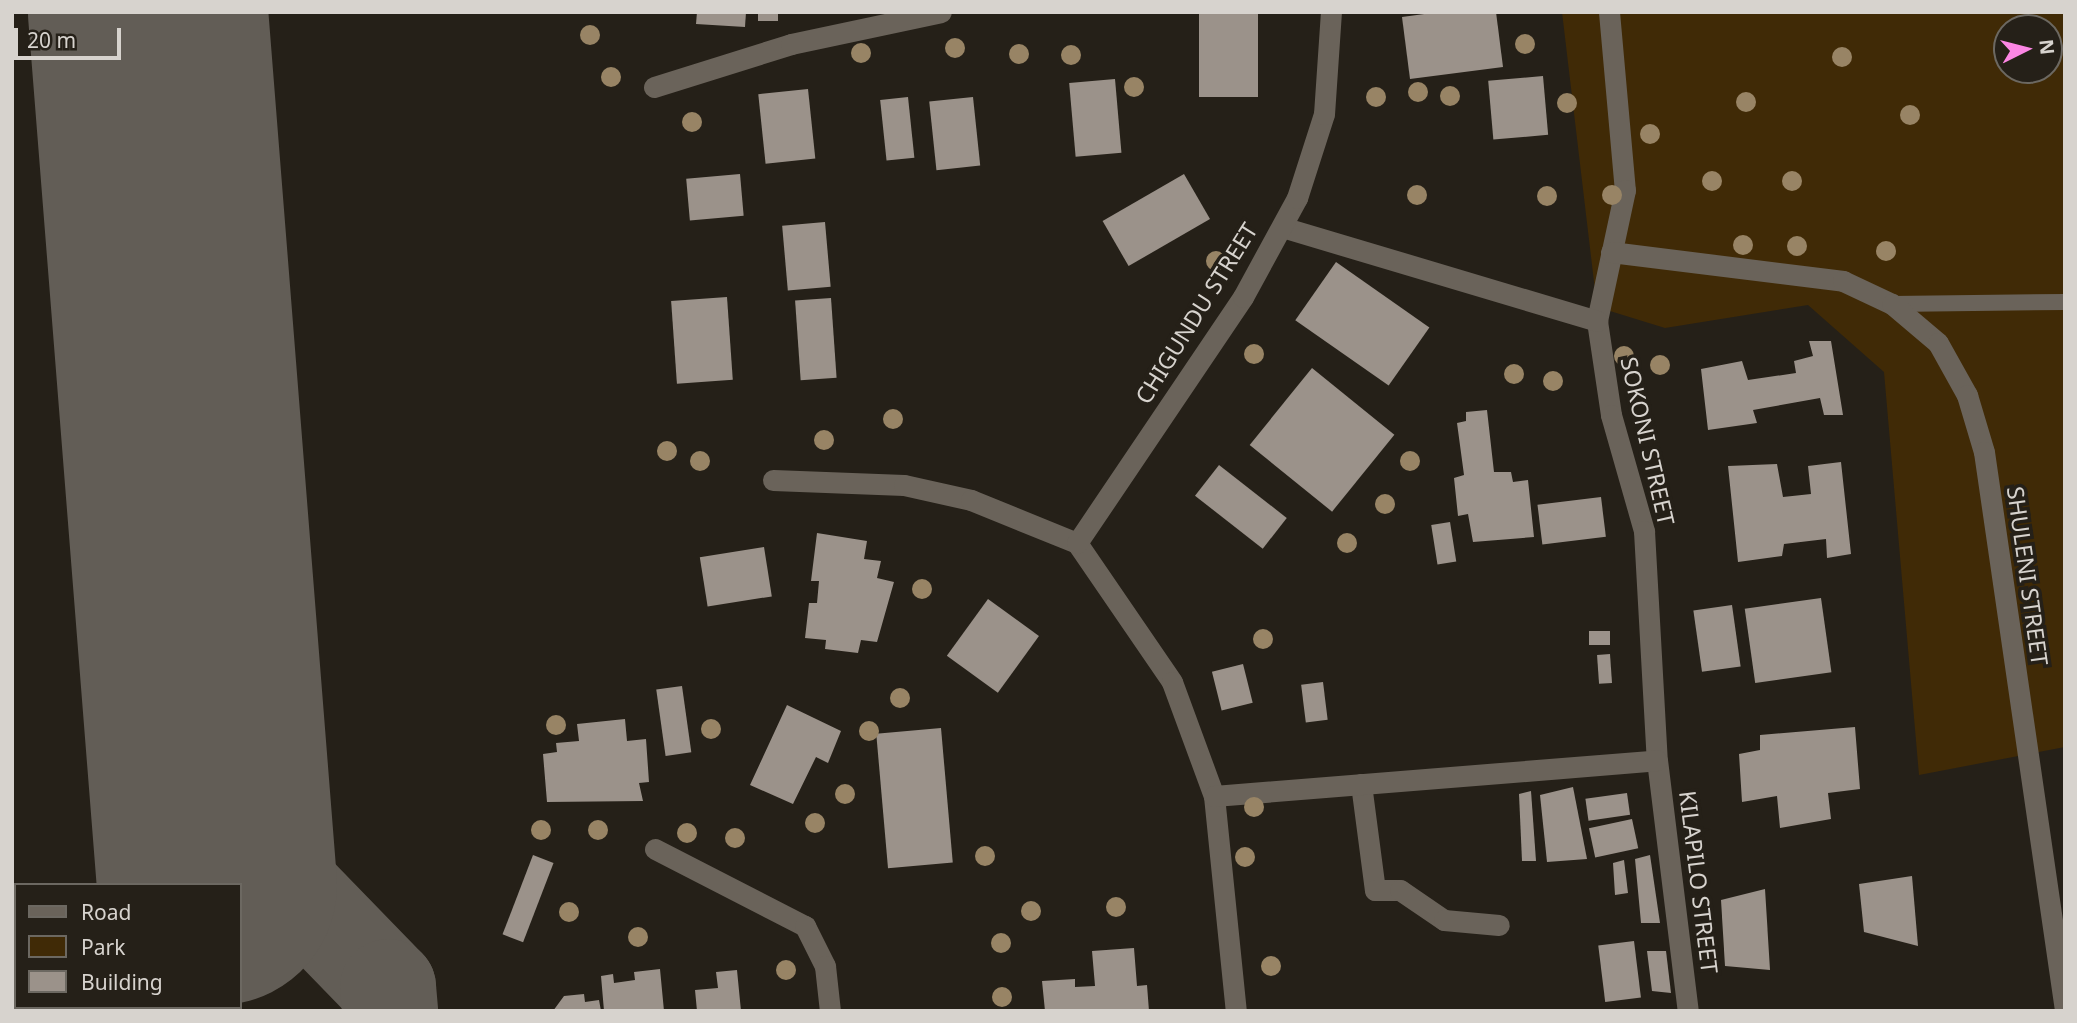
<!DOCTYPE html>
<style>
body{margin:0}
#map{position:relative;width:2077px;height:1023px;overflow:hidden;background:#252018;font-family:"Noto Sans",sans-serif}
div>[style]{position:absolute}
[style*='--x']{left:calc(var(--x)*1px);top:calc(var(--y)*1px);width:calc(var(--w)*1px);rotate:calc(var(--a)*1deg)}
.green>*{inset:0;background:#402a06}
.taxiway>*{height:96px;margin:-48px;padding:0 48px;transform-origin:48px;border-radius:48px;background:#625d56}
.runway>*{height:240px;margin:-120px;padding:0 120px;transform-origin:120px;border-radius:120px;background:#625d56}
.building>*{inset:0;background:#9b928a;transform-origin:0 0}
.lane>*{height:16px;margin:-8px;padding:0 8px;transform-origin:8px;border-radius:8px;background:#6a635a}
.street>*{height:21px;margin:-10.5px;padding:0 10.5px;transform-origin:10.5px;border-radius:10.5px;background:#6a635a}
.trees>*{width:20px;height:20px;margin:-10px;border-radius:50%;background:#988465}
span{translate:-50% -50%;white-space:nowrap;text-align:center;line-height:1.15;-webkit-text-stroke:7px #252018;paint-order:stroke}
.street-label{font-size:23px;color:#d7d3ce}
.frame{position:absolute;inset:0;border:14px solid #d7d3ce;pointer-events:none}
.legend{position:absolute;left:14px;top:883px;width:228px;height:126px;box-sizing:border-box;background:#252018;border:2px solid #6c6861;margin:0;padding:9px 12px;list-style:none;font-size:21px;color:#d7d3ce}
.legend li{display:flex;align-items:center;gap:14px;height:35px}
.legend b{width:35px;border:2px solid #6c6861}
.north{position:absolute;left:1993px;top:14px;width:70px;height:70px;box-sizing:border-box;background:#252018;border:2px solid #6c6861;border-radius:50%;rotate:84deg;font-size:19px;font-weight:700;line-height:28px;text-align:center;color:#d7d3ce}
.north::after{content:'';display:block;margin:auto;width:24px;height:32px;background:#fc86e4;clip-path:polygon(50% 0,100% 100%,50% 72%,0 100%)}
.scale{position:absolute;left:14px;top:28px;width:107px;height:32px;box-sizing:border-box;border:4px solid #d7d3ce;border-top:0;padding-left:9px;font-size:21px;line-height:24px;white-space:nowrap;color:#d7d3ce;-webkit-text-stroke:5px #252018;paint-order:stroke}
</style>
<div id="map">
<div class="green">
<div style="clip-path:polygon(evenodd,1562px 12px,2065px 12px,2065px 747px,1919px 775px,1884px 372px,1808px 305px,1665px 328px,1597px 307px,1562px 12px,2007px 28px,2049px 28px,2049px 70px,2007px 70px,2007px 28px)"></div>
</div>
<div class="taxiway">
<div style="--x:211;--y:805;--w:254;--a:45.8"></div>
<div style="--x:388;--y:987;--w:24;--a:85"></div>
</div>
<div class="runway">
<div style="--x:148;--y:12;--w:876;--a:85.48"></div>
</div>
<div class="building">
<div style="clip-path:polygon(697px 12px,746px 12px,745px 27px,696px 24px)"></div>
<div style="left:758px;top:12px;width:20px;height:9px"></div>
<div style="left:1199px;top:12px;width:59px;height:85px"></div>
<div style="clip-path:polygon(1439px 12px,1496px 12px,1503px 67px,1410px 79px,1402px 17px)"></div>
<div style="left:1543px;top:76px;width:59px;height:55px;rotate:85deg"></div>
<div style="left:1115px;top:79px;width:74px;height:46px;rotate:85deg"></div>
<div style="left:808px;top:89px;width:70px;height:50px;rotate:84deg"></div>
<div style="left:908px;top:97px;width:61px;height:28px;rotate:84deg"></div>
<div style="left:973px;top:97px;width:69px;height:44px;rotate:84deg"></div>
<div style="left:740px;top:174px;width:42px;height:54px;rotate:85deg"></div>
<div style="left:1184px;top:174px;width:52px;height:94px;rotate:60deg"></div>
<div style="left:825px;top:222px;width:65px;height:43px;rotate:85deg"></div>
<div style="left:1336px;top:262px;width:114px;height:71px;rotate:35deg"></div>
<div style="left:727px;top:297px;width:83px;height:56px;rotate:86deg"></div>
<div style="left:831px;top:298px;width:80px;height:36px;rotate:86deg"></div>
<div style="clip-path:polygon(1809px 341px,1831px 341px,1843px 415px,1824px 415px,1820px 398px,1753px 410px,1757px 423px,1708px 430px,1701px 369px,1742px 361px,1748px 380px,1796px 373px,1794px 361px,1813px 356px)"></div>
<div style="left:1312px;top:368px;width:106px;height:99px;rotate:39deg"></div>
<div style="clip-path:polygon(1487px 410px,1494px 472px,1511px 472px,1513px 482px,1528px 480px,1534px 537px,1473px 542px,1468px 514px,1458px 516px,1454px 478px,1464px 475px,1457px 423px,1466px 421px,1466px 412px)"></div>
<div style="clip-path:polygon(1841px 462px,1851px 554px,1827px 558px,1826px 539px,1784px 544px,1782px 556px,1738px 562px,1728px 466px,1777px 464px,1783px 497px,1811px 494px,1808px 466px)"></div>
<div style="left:1219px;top:465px;width:86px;height:39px;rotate:38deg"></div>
<div style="left:1601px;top:497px;width:40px;height:64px;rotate:83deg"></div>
<div style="left:1450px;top:522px;width:40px;height:19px;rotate:81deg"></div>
<div style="clip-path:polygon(817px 533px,867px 541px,864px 559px,881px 561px,877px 578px,894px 582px,877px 642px,861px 640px,858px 653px,825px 649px,826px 640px,805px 638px,809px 603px,817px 603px,819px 581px,811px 581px)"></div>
<div style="left:764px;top:547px;width:50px;height:65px;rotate:81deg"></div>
<div style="left:1821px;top:598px;width:75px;height:77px;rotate:82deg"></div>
<div style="left:988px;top:599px;width:63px;height:70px;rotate:36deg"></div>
<div style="left:1732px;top:605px;width:62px;height:39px;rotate:82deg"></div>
<div style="left:1589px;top:631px;width:21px;height:14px"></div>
<div style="left:1610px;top:654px;width:29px;height:13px;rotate:86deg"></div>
<div style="left:1243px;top:664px;width:40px;height:32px;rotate:76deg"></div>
<div style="left:1323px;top:682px;width:38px;height:22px;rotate:83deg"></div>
<div style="left:682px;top:686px;width:67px;height:26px;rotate:82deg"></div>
<div style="clip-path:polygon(787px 705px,841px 731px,828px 763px,816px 757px,793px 804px,750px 785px)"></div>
<div style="clip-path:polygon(625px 719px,627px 741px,646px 739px,649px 782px,639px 783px,643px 801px,547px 802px,543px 754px,557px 752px,556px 743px,579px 741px,577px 724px)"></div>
<div style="clip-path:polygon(1855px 727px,1860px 789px,1828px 793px,1831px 819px,1780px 828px,1777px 796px,1742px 802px,1739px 754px,1760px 750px,1760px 735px)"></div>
<div style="left:941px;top:728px;width:135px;height:65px;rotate:85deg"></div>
<div style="clip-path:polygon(1573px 787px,1587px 859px,1547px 862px,1540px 795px)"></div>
<div style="clip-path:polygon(1531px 791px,1536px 861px,1522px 861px,1519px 794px)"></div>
<div style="left:1627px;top:793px;width:22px;height:42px;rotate:82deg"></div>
<div style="left:1632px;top:819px;width:30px;height:44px;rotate:78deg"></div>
<div style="left:533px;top:855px;width:22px;height:85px;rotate:21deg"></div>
<div style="clip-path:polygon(1650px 855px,1660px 923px,1641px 923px,1635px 859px)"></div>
<div style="clip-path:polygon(1624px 860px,1628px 893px,1615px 895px,1613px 863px)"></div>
<div style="clip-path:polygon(1912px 876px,1918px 946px,1864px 932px,1859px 884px)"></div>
<div style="clip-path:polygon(1765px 889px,1770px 970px,1725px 966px,1721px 900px)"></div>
<div style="left:1634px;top:941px;width:57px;height:36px;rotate:83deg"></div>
<div style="clip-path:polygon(1134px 948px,1137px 986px,1147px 985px,1149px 1011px,1045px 1011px,1042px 981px,1075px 979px,1075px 987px,1095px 986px,1092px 951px)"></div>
<div style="clip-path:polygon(1647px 951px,1666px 951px,1671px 993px,1652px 991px)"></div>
<div style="clip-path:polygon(660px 969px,664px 1011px,604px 1011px,601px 976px,613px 974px,614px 983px,635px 980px,634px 972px)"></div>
<div style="clip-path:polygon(737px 970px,741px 1011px,697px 1011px,695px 990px,718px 988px,716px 972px)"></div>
<div style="clip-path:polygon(584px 994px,585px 1002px,599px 1000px,601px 1011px,553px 1011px,564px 996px)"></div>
</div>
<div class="lane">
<div style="--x:1892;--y:304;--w:173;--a:-0.7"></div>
</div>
<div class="street">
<div style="--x:1609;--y:12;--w:179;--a:84.9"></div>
<div style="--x:1625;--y:190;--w:134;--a:102.1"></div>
<div style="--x:1597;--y:321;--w:95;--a:81.5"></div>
<div style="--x:1611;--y:415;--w:121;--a:74.1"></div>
<div style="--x:1644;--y:531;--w:229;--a:86.8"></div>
<div style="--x:1657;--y:760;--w:253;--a:83"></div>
<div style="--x:654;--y:87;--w:144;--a:-17.4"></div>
<div style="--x:791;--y:44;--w:153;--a:-12"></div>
<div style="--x:1282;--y:227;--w:329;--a:16.6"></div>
<div style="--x:1611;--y:252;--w:234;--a:7.1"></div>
<div style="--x:1843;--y:281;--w:54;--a:25.1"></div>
<div style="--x:1892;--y:304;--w:60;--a:40.3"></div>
<div style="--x:1938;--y:343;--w:60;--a:60.9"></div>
<div style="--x:1967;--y:395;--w:59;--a:73.4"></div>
<div style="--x:1984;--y:452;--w:564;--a:81.74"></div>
<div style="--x:773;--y:480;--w:131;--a:2.2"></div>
<div style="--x:904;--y:485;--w:69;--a:12.6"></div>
<div style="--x:971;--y:500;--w:114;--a:22.1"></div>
<div style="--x:1077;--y:543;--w:168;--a:55.6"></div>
<div style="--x:1172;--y:682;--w:121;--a:69.8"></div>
<div style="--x:1214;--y:796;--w:216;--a:84.2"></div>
<div style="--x:1077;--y:543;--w:297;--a:-56"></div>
<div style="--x:1243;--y:297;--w:113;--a:-61.4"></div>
<div style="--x:1297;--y:198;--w:88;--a:-72.2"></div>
<div style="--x:1324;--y:114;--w:102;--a:-86.1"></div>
<div style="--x:1361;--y:784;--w:107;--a:82.5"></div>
<div style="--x:1375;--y:890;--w:25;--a:0"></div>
<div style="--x:1400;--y:890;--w:53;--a:34.3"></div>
<div style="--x:1444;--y:920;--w:55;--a:5.2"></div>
<div style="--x:1214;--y:796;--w:444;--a:-4.6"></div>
<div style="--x:655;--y:849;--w:169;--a:27.2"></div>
<div style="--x:805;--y:926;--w:45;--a:63.4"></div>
<div style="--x:825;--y:966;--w:45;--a:83.7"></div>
</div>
<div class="trees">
<div style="left:590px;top:35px"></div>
<div style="left:1525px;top:44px"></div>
<div style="left:955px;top:48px"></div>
<div style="left:861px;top:53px"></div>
<div style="left:1019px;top:54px"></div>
<div style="left:1071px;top:55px"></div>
<div style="left:1842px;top:57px"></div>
<div style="left:611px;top:77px"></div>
<div style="left:1134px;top:87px"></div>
<div style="left:1418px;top:92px"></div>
<div style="left:1450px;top:96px"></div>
<div style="left:1376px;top:97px"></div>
<div style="left:1746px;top:102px"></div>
<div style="left:1567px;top:103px"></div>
<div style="left:1910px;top:115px"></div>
<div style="left:692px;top:122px"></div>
<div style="left:1650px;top:134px"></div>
<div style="left:1712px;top:181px"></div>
<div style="left:1792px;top:181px"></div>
<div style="left:1417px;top:195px"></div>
<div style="left:1612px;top:195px"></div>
<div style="left:1547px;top:196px"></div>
<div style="left:1743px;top:245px"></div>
<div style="left:1797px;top:246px"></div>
<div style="left:1886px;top:251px"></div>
<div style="left:1216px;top:261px"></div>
<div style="left:1254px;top:354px"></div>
<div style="left:1624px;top:356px"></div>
<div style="left:1660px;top:365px"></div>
<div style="left:1514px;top:374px"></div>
<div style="left:1553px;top:381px"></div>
<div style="left:893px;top:419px"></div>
<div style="left:824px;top:440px"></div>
<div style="left:667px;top:451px"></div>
<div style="left:700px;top:461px"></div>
<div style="left:1410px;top:461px"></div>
<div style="left:1385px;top:504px"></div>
<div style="left:1347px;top:543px"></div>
<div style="left:922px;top:589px"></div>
<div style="left:1263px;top:639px"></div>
<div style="left:900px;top:698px"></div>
<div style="left:556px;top:725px"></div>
<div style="left:711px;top:729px"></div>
<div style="left:869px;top:731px"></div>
<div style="left:845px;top:794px"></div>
<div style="left:1254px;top:807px"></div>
<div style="left:815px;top:823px"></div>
<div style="left:541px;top:830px"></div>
<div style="left:598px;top:830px"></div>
<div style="left:687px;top:833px"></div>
<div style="left:735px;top:838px"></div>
<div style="left:985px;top:856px"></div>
<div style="left:1245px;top:857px"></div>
<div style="left:1116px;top:907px"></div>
<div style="left:1031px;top:911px"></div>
<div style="left:569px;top:912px"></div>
<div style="left:638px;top:937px"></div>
<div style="left:1001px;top:943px"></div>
<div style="left:1271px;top:966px"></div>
<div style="left:786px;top:970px"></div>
<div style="left:1002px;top:997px"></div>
</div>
<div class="street-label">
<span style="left:1196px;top:313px;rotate:-58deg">CHIGUNDU STREET</span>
<span style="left:1648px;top:441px;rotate:77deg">SOKONI STREET</span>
<span style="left:2028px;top:576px;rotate:82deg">SHULENI STREET</span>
<span style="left:1699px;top:882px;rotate:83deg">KILAPILO STREET</span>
</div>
<div class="frame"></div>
<ul class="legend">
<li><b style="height:9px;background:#6a635a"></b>Road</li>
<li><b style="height:19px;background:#402a06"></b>Park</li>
<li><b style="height:19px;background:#9b928a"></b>Building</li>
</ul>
<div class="north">N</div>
<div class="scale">20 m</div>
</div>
